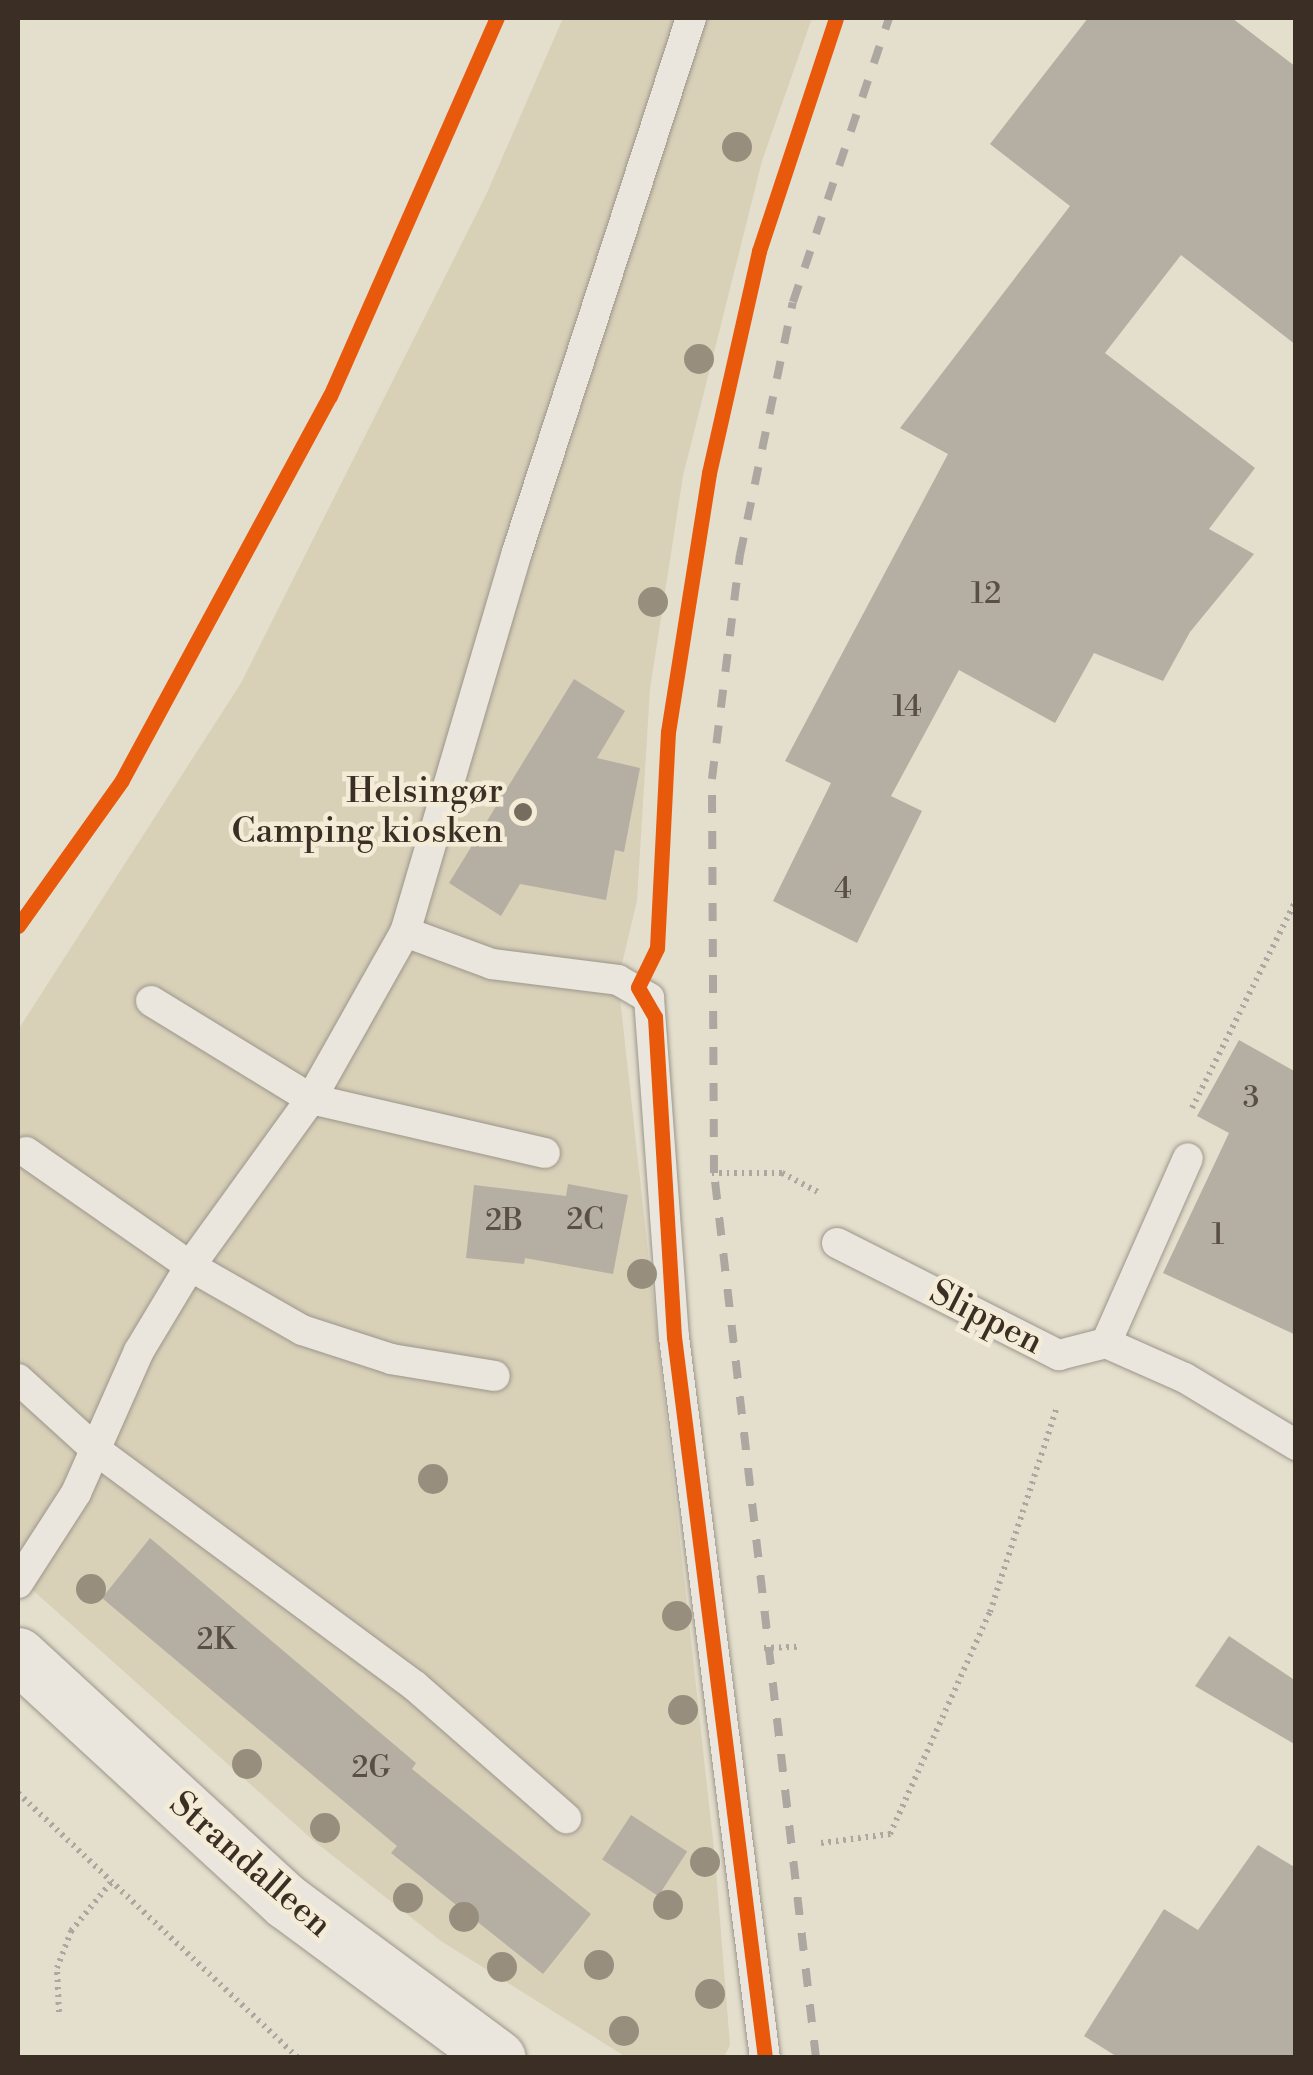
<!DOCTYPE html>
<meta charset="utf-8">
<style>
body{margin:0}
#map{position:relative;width:1313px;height:2075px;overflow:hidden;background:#e4decc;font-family:"Libre Bodoni",serif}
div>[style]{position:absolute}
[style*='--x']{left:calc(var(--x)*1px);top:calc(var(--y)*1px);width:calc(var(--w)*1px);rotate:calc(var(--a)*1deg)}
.green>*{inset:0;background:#d9d0b8}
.building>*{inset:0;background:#b5afa3;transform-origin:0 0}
.path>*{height:6px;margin-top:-3px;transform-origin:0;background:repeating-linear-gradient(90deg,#aca8a1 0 2.5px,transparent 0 7.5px)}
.roads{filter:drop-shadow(0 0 2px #9b968b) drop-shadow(0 0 2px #9b968b)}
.service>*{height:30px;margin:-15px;padding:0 15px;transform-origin:15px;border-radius:15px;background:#eae6de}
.minor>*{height:55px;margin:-27.5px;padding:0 27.5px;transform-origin:27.5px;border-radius:27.5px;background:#eae6de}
.rail>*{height:8px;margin-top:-4px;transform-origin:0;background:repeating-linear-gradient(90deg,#aca8a1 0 18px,transparent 0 36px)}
.cycleway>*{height:15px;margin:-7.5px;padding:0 7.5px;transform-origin:7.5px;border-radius:7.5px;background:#e8590c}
.trees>*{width:30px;height:30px;margin:-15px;border-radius:50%;background:#988e7e}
.dots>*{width:28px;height:28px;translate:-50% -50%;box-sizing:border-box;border:5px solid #f5ecd7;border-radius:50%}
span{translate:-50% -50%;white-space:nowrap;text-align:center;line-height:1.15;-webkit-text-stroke:9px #f5ecd7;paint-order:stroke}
.number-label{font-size:30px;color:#5a4f44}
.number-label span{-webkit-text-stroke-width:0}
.poi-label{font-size:35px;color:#3b2f25}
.right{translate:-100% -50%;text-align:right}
.street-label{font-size:35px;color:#3b2f25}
.frame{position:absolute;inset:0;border:20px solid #3b2f25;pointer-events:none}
</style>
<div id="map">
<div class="green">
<div style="clip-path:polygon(563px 18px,812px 18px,762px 161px,683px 476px,650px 689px,637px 901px,618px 980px,715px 1858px,730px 2045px,724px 2057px,626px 2057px,441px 1941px,314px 1841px,18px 1577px,18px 1030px,241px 683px,486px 195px)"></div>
</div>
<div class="building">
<div style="clip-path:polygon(1088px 18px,1232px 18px,1296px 67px,1296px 345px,1181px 255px,1105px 353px,1255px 468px,1209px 529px,1254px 554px,1190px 632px,1163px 681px,1094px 653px,1055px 723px,959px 670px,891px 796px,922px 811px,857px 943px,773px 901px,831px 783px,785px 761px,948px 454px,900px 428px,1070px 206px,990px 144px)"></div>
<div style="clip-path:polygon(574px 679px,625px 711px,597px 758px,640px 768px,624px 852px,615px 850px,606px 900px,520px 884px,501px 916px,449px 883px)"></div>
<div style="clip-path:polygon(1239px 1040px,1296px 1072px,1296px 1335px,1163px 1273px,1229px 1133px,1197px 1116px)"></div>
<div style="clip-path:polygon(568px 1184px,628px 1195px,613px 1274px,525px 1258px,524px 1264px,466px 1258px,474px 1185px,566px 1196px)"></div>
<div style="clip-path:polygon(150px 1538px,416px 1763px,412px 1769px,591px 1914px,543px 1974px,391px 1853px,397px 1846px,102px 1598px)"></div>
<div style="clip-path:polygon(1229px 1636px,1296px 1681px,1296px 1745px,1195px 1686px)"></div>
<div style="left:631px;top:1815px;width:67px;height:53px;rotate:33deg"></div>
<div style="clip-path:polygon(1258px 1845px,1296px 1868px,1296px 2058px,1119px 2058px,1084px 2036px,1164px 1909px,1198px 1930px)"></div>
</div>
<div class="path">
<div style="--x:1192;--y:1108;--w:233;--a:-63.4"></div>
<div style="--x:712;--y:1173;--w:70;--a:0"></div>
<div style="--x:782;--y:1173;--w:43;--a:27.8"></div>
<div style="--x:764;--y:1648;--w:34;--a:-2"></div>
<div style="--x:18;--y:1793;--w:386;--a:43.4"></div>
<div style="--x:821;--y:1843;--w:70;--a:-7.4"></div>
<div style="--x:890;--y:1834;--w:243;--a:-65.8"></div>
<div style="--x:990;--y:1612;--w:216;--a:-71.9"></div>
<div style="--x:59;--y:2012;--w:44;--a:-92.6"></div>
<div style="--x:57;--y:1968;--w:40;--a:-69"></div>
<div style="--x:71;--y:1931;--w:65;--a:-50.6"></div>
</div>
<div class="roads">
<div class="service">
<div style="--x:691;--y:18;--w:562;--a:108.05"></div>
<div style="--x:517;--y:552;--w:396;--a:106.4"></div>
<div style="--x:405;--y:932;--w:93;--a:20.2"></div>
<div style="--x:492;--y:964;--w:127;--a:7.2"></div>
<div style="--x:618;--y:980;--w:36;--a:30"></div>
<div style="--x:649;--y:998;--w:340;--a:85.8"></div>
<div style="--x:674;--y:1337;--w:727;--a:82.81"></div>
<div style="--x:151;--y:1001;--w:188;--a:31.5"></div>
<div style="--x:311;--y:1099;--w:240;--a:13"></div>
<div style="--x:26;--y:1152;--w:200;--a:34.8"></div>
<div style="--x:190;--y:1266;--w:129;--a:29.7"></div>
<div style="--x:302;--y:1330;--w:94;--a:18"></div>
<div style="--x:391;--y:1359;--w:105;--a:9.3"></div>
<div style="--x:837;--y:1243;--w:249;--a:26.8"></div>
<div style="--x:1059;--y:1355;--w:49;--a:-14.3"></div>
<div style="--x:1106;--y:1343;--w:86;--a:23.9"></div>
<div style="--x:1185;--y:1378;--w:130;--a:31.1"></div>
<div style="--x:1106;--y:1343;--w:202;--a:-66.1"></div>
<div style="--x:18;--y:1379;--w:105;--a:42.3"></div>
<div style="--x:96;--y:1450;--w:397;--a:36.5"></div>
<div style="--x:415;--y:1686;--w:201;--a:41.2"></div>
<div style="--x:18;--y:1583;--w:107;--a:-57.2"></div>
<div style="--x:76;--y:1493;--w:155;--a:-66.1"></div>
<div style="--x:139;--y:1351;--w:99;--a:-59"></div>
<div style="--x:190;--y:1266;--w:206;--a:-54.1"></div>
<div style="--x:311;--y:1099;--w:192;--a:-60.6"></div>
</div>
<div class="minor">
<div style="--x:18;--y:1655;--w:365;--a:42.6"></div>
<div style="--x:287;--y:1902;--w:262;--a:36.5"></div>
</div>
</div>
<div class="rail">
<div style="--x:816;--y:2058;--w:891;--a:-96.57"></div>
<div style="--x:714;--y:1173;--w:394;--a:-90.3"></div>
<div style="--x:712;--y:779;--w:226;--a:-82.9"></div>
<div style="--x:740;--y:555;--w:258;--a:-78.2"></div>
<div style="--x:793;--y:302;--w:300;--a:-71.3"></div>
</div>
<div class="cycleway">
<div style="--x:18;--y:926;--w:179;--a:-54.5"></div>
<div style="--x:122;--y:780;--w:437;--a:-61.6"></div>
<div style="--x:330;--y:396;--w:413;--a:-66.2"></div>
<div style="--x:765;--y:2058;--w:727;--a:-97.19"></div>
<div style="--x:674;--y:1337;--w:321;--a:-93.4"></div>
<div style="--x:655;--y:1017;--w:34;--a:-120"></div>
<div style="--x:638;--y:987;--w:43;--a:-64"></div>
<div style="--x:657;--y:948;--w:216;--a:-87.1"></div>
<div style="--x:668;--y:732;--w:262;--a:-81"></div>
<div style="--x:709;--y:473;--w:228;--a:-77.3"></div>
<div style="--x:759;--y:251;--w:245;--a:-71.7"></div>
</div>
<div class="trees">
<div style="left:737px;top:147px"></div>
<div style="left:699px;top:359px"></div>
<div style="left:653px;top:602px"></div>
<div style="left:642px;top:1274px"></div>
<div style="left:433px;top:1479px"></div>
<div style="left:91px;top:1589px"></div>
<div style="left:677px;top:1616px"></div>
<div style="left:683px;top:1710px"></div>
<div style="left:247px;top:1764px"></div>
<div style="left:325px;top:1828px"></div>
<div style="left:705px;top:1862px"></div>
<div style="left:408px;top:1898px"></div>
<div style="left:668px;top:1905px"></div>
<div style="left:464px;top:1917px"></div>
<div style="left:599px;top:1965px"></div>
<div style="left:502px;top:1967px"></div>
<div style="left:710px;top:1994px"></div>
<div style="left:624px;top:2031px"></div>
</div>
<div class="dots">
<div style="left:523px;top:812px;background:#766c5f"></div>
</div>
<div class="number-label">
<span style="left:986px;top:594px">12</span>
<span style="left:907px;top:707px">14</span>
<span style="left:843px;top:889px">4</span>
<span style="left:1251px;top:1098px">3</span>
<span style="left:585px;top:1220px">2C</span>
<span style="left:504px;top:1221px">2B</span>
<span style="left:1218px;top:1235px">1</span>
<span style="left:216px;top:1640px">2K</span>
<span style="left:371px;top:1768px">2G</span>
</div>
<div class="poi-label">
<span class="right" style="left:503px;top:812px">Helsingør<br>Camping kiosken</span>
</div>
<div class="street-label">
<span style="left:986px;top:1318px;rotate:27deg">Slippen</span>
<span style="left:250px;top:1865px;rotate:41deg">Strandalleen</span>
</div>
<div class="frame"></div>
</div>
